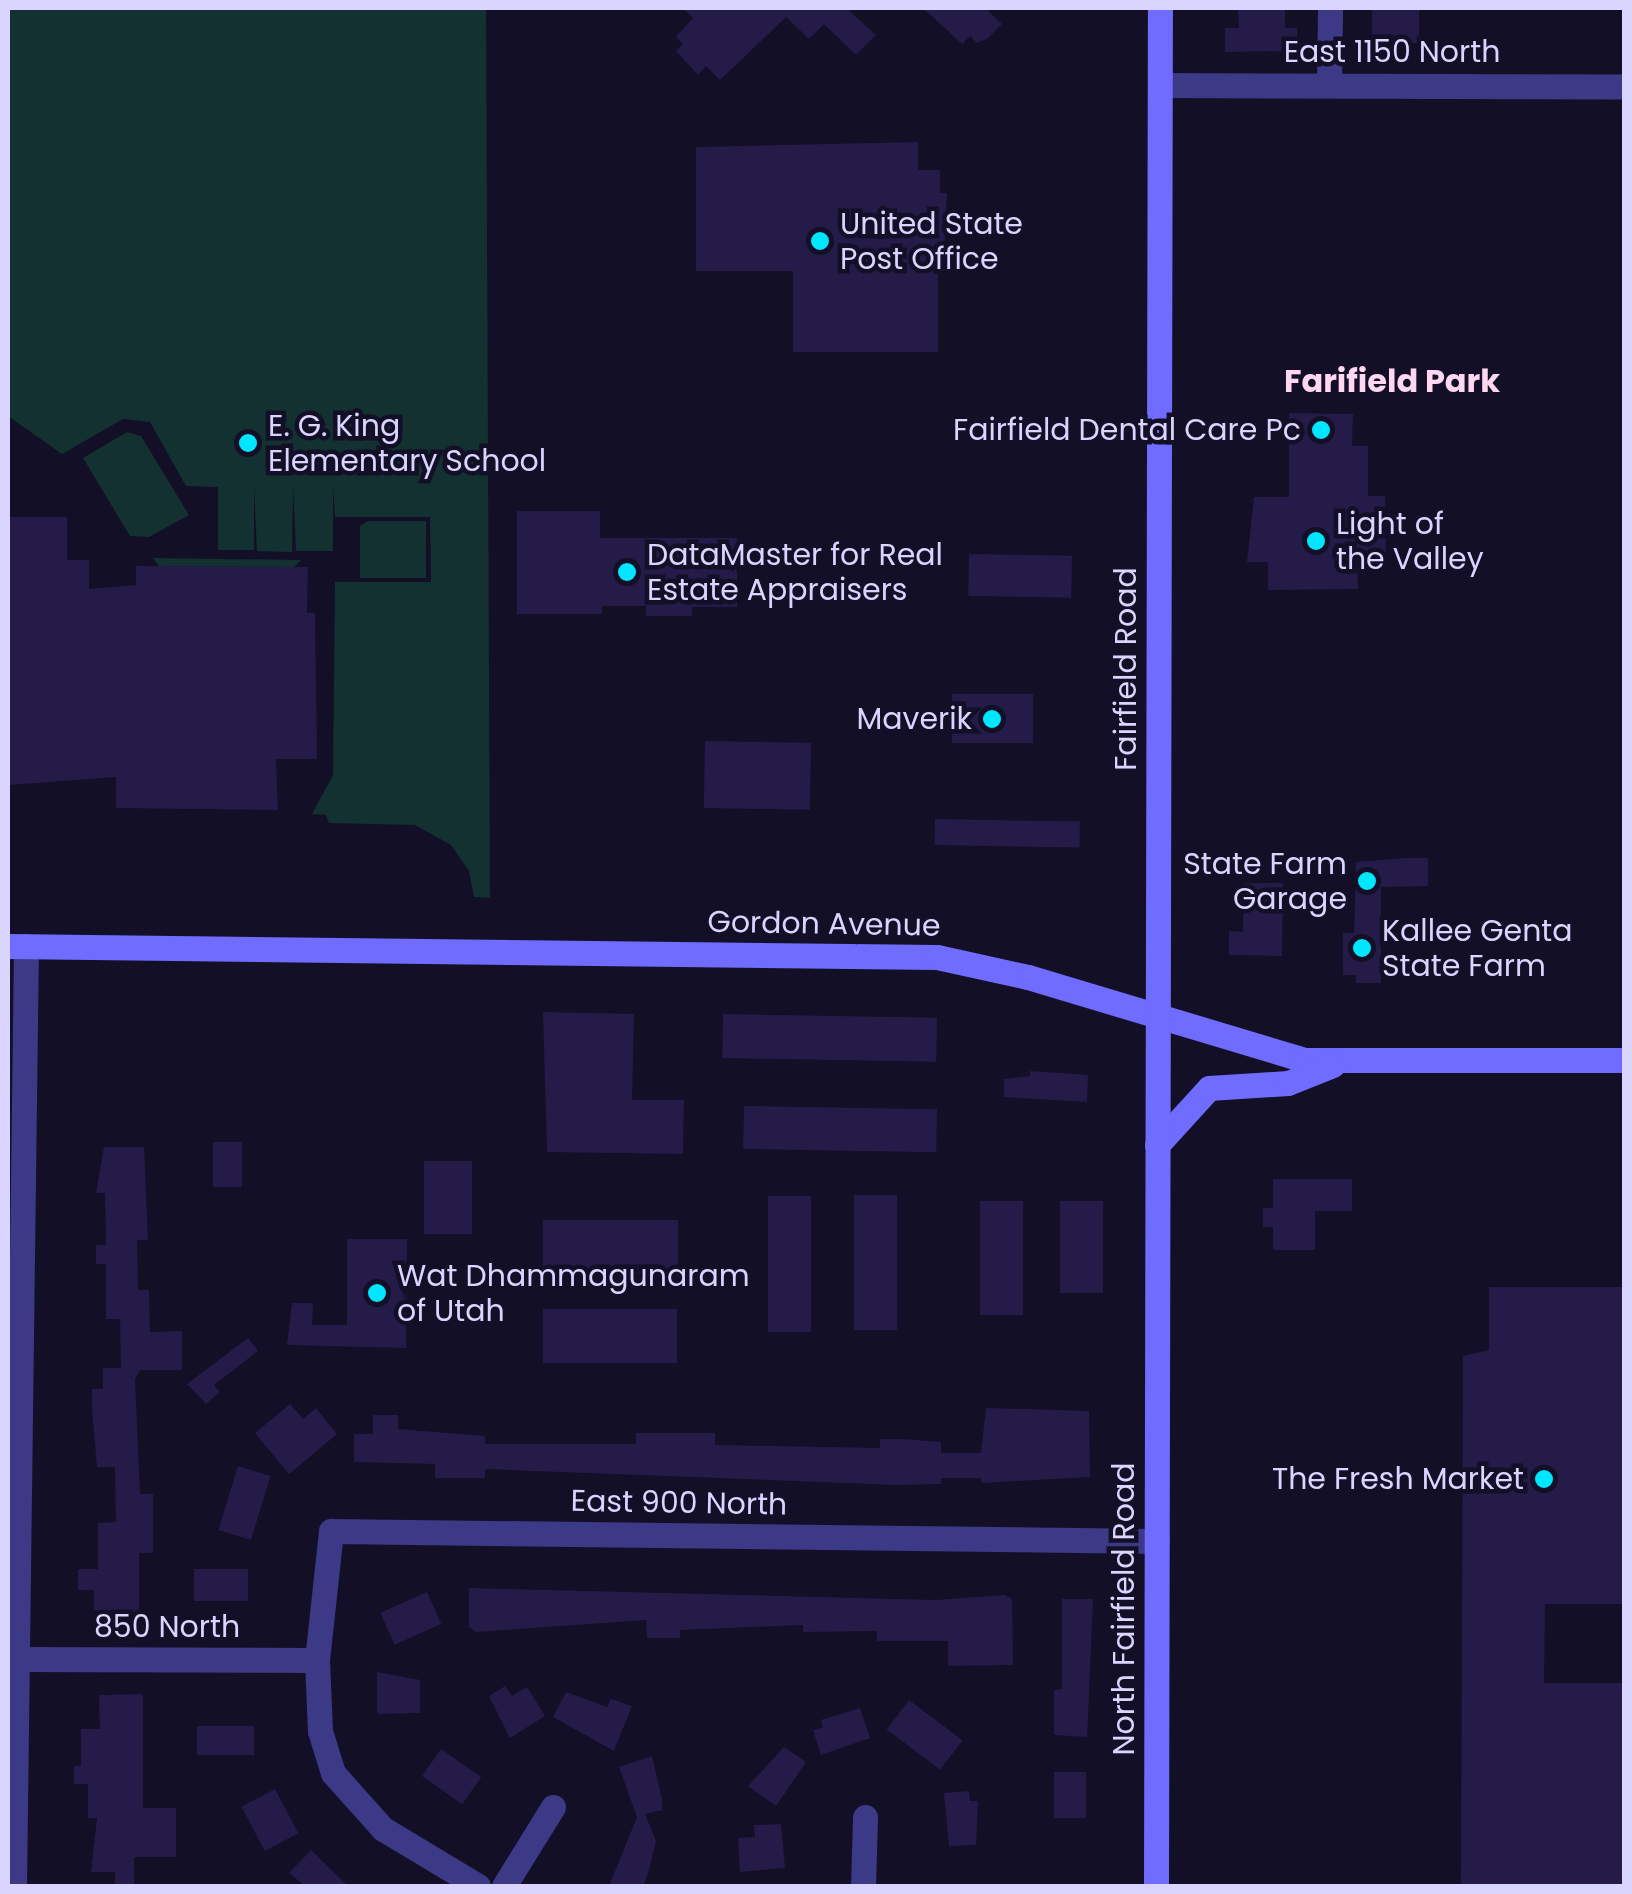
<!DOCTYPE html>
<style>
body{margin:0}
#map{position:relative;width:1632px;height:1894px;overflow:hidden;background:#130f27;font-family:Poppins,sans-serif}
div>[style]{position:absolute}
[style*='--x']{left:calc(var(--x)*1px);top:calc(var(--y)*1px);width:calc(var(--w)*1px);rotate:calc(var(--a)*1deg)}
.green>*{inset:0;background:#123130}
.building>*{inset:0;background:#241b48;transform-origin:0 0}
.minor>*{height:25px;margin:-12.5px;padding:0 12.5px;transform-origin:12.5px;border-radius:12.5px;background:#3c3986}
.secondary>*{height:25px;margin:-12.5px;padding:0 12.5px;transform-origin:12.5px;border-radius:12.5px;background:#6f6cff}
.dots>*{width:28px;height:28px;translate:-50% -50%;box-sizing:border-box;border:5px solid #130f27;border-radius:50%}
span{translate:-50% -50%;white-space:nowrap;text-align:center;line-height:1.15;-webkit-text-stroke:9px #130f27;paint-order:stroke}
.street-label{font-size:30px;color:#dad5ff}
.poi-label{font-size:30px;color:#dad5ff}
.left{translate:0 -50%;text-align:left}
.right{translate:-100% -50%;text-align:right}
.neighbourhood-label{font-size:32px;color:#ffd7f0;font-weight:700}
.frame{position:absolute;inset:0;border:10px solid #dad5ff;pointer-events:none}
</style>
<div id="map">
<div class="green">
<div style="clip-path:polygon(8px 8px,486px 8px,490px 898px,474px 897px,469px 871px,451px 845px,415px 825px,329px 823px,326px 815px,312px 814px,333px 775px,335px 582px,431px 582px,430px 517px,335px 517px,333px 487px,333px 551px,296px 551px,293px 487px,292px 552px,257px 551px,254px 486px,254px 550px,218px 550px,218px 487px,186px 486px,150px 422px,123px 419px,62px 454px,8px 416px)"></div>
<div style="clip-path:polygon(127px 432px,141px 436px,189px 515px,149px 537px,130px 536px,83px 458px)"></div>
<div style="clip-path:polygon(368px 521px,426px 521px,426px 578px,360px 578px,360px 526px)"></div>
<div style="clip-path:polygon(153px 558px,301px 560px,294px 567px,159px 566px)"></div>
</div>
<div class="building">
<div style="clip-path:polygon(683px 8px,846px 8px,876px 35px,856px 55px,824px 24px,809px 39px,786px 17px,720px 80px,706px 66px,698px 75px,676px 51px,683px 44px,676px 37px,693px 18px)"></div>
<div style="clip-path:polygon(923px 8px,985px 8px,1002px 24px,987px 39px,977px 43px,970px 36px,962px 44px)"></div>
<div style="clip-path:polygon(1238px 8px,1285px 8px,1285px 28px,1297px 28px,1297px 51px,1225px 52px,1225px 28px,1239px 28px)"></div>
<div style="left:1372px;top:8px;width:47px;height:35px"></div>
<div style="clip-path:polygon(918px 142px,918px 170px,940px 170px,940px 193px,947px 193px,944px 254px,938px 254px,938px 352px,793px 352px,793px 271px,696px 271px,696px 147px)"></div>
<div style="clip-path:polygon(1289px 413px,1353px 414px,1352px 446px,1368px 446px,1368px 496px,1385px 496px,1386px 562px,1357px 562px,1358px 589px,1268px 590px,1268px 562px,1247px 562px,1254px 497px,1289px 497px)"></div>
<div style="clip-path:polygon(517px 511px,600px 511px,600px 538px,737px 538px,737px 607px,692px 607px,692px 616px,646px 616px,646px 606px,602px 606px,602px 614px,517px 614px)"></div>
<div style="clip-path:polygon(8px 517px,67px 517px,67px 560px,89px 560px,89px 589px,136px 585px,136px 566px,308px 567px,307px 613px,315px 613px,317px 759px,276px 759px,278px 810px,116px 808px,116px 777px,8px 785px)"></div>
<div style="left:969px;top:554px;width:103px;height:42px;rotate:1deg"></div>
<div style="left:952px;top:694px;width:81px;height:49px"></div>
<div style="left:705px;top:741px;width:106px;height:67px;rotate:1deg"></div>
<div style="left:935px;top:819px;width:145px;height:26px;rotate:1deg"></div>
<div style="clip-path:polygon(1406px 858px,1428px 858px,1428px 886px,1381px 887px,1381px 983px,1356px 983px,1356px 975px,1343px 975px,1343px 933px,1354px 933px,1356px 862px)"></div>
<div style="clip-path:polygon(1243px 883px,1283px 883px,1282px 956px,1229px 955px,1229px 931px,1243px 932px)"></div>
<div style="clip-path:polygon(543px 1012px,634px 1014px,632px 1100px,684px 1100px,683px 1154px,547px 1152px)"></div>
<div style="left:723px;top:1014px;width:214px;height:44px;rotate:1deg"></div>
<div style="clip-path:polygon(1030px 1071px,1088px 1075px,1087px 1102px,1004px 1097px,1004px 1079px,1030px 1076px)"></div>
<div style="left:744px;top:1106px;width:193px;height:43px;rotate:1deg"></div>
<div style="left:213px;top:1142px;width:29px;height:45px"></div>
<div style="clip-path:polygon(104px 1147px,144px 1147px,148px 1240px,137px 1240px,138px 1290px,149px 1290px,150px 1332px,182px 1331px,182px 1370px,140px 1370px,135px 1379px,140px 1494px,153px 1494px,153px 1553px,139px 1553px,139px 1624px,119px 1624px,119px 1610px,94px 1610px,94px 1590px,78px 1590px,78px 1569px,98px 1569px,98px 1523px,116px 1522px,115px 1467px,97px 1467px,92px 1408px,92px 1389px,103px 1389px,103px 1368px,121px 1368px,120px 1319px,106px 1319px,106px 1264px,96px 1264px,96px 1245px,106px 1245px,105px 1193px,96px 1193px)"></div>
<div style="left:424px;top:1161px;width:48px;height:73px"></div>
<div style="clip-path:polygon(1273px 1179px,1352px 1179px,1352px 1211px,1315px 1211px,1315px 1250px,1273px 1250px,1273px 1227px,1263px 1227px,1263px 1208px,1273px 1208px)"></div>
<div style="left:854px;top:1195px;width:43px;height:135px"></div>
<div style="left:768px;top:1196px;width:43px;height:136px"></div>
<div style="left:980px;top:1201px;width:43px;height:114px"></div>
<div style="left:1060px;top:1201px;width:43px;height:92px"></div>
<div style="left:543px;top:1220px;width:135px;height:54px"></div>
<div style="clip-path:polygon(347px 1239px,407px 1239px,406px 1348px,287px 1345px,292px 1303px,313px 1303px,312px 1325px,347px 1325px)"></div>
<div style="clip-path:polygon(1489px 1287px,1624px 1287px,1624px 1604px,1545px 1604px,1544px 1683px,1624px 1683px,1624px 1884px,1461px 1884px,1463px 1356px,1489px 1350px)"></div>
<div style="left:543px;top:1309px;width:134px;height:54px"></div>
<div style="clip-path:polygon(248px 1338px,258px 1351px,214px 1385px,220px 1392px,206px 1404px,187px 1384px)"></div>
<div style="clip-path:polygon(290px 1404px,303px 1419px,316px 1408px,337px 1434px,289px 1474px,255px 1433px)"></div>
<div style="clip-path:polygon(986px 1408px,1089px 1411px,1090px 1477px,981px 1483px,981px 1478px,941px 1478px,941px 1484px,897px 1485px,485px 1469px,485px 1478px,435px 1478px,435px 1464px,354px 1462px,354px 1434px,373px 1434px,373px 1415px,398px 1415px,398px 1429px,485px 1436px,485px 1444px,636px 1444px,636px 1433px,715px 1433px,715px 1445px,880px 1448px,880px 1439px,902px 1439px,941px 1442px,941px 1453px,981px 1453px)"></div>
<div style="left:238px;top:1466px;width:34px;height:67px;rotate:17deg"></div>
<div style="left:194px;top:1569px;width:54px;height:32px"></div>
<div style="clip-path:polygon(469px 1588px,936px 1600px,1005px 1595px,1012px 1599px,1013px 1665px,948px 1666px,948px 1641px,877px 1641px,877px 1631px,803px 1632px,803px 1625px,680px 1630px,680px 1638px,647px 1638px,646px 1620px,476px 1632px,469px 1627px)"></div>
<div style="left:427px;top:1592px;width:35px;height:51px;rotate:66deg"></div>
<div style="clip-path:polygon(1062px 1599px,1093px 1599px,1087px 1737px,1054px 1735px,1054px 1690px,1062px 1689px)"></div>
<div style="clip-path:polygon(377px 1672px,420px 1680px,420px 1713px,377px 1714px)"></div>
<div style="clip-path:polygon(505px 1686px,512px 1696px,527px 1687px,545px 1716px,510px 1738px,489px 1696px)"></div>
<div style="clip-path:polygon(566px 1692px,607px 1707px,611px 1699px,632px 1706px,614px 1751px,553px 1717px)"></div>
<div style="clip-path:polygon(143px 1694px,143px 1808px,176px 1808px,176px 1857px,134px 1857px,134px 1886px,115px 1886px,115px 1872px,91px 1872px,97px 1818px,88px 1818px,88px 1784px,74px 1784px,74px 1766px,81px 1766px,81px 1729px,100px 1729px,99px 1695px)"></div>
<div style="left:909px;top:1700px;width:67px;height:37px;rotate:37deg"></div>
<div style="clip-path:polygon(860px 1708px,870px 1738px,821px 1755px,813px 1730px,823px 1727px,821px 1720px)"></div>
<div style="left:197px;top:1726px;width:57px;height:29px"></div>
<div style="clip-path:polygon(784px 1747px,806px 1762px,776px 1806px,748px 1786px)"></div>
<div style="left:441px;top:1749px;width:49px;height:33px;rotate:35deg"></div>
<div style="clip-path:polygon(652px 1756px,662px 1799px,662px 1810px,645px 1814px,656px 1841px,649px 1870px,643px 1886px,609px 1886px,637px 1817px,619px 1767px)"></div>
<div style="left:1054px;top:1772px;width:32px;height:46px"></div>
<div style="left:275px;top:1789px;width:50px;height:38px;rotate:62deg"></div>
<div style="clip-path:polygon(969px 1791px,970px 1801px,978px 1801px,976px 1845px,949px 1846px,944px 1793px)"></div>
<div style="clip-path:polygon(781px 1824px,785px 1868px,740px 1872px,738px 1838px,755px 1837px,754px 1825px)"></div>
<div style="clip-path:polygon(311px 1850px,348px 1886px,305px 1886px,289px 1873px)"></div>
</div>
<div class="minor">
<div style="--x:1329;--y:84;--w:76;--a:-89.2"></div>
<div style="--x:1160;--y:85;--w:464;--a:0.2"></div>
<div style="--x:18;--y:1659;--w:299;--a:0.2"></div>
<div style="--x:14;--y:1886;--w:940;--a:-89.27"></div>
<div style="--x:478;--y:1886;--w:111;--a:-149"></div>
<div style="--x:383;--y:1829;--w:75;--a:-131.8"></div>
<div style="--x:333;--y:1773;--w:44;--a:-107.2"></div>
<div style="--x:320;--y:1731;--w:71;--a:-92.4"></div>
<div style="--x:317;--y:1660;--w:130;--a:-83.8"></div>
<div style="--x:331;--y:1531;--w:826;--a:0.69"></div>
<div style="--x:504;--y:1886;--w:93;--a:-58.2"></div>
<div style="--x:863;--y:1886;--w:69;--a:-88.3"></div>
</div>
<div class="secondary">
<div style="--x:8;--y:946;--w:929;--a:0.68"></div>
<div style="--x:937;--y:957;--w:93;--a:12.4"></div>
<div style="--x:1028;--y:977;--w:288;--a:16.7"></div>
<div style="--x:1304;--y:1060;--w:320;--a:0"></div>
<div style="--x:1157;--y:1145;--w:77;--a:-47.6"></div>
<div style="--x:1209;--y:1088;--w:79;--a:-3.6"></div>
<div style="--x:1288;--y:1083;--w:48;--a:-21.8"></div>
<div style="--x:1156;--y:1886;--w:1878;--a:-89.88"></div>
</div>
<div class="dots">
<div style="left:820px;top:241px;background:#01e6ff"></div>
<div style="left:1321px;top:430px;background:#01e6ff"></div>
<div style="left:248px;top:443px;background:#01e6ff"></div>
<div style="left:1316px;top:541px;background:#01e6ff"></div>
<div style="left:627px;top:572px;background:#01e6ff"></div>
<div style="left:992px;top:719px;background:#01e6ff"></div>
<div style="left:1367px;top:881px;background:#01e6ff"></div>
<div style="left:1362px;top:948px;background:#01e6ff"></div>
<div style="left:377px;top:1293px;background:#01e6ff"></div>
<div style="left:1544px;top:1479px;background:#01e6ff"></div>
</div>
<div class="street-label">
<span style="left:1392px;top:52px">East 1150 North</span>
<span style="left:1126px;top:669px;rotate:-90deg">Fairfield Road</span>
<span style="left:824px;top:924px;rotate:1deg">Gordon Avenue</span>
<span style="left:679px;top:1503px;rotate:1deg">East 900 North</span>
<span style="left:1124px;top:1609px;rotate:-90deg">North Fairfield Road</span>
<span style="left:167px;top:1627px">850 North</span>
</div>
<div class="poi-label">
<span class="left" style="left:840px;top:241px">United State<br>Post Office</span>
<span class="left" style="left:268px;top:443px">E. G. King<br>Elementary School</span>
<span class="right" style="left:1301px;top:430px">Fairfield Dental Care Pc</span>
<span class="left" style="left:1336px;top:541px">Light of<br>the Valley</span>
<span class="left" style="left:647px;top:572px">DataMaster for Real<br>Estate Appraisers</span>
<span class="right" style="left:972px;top:719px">Maverik</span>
<span class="right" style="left:1347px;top:881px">State Farm<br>Garage</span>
<span class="left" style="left:1382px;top:948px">Kallee Genta<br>State Farm</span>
<span class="left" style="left:397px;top:1293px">Wat Dhammagunaram<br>of Utah</span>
<span class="right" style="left:1524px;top:1479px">The Fresh Market</span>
</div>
<div class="neighbourhood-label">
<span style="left:1392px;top:381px">Farifield Park</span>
</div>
<div class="frame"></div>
</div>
